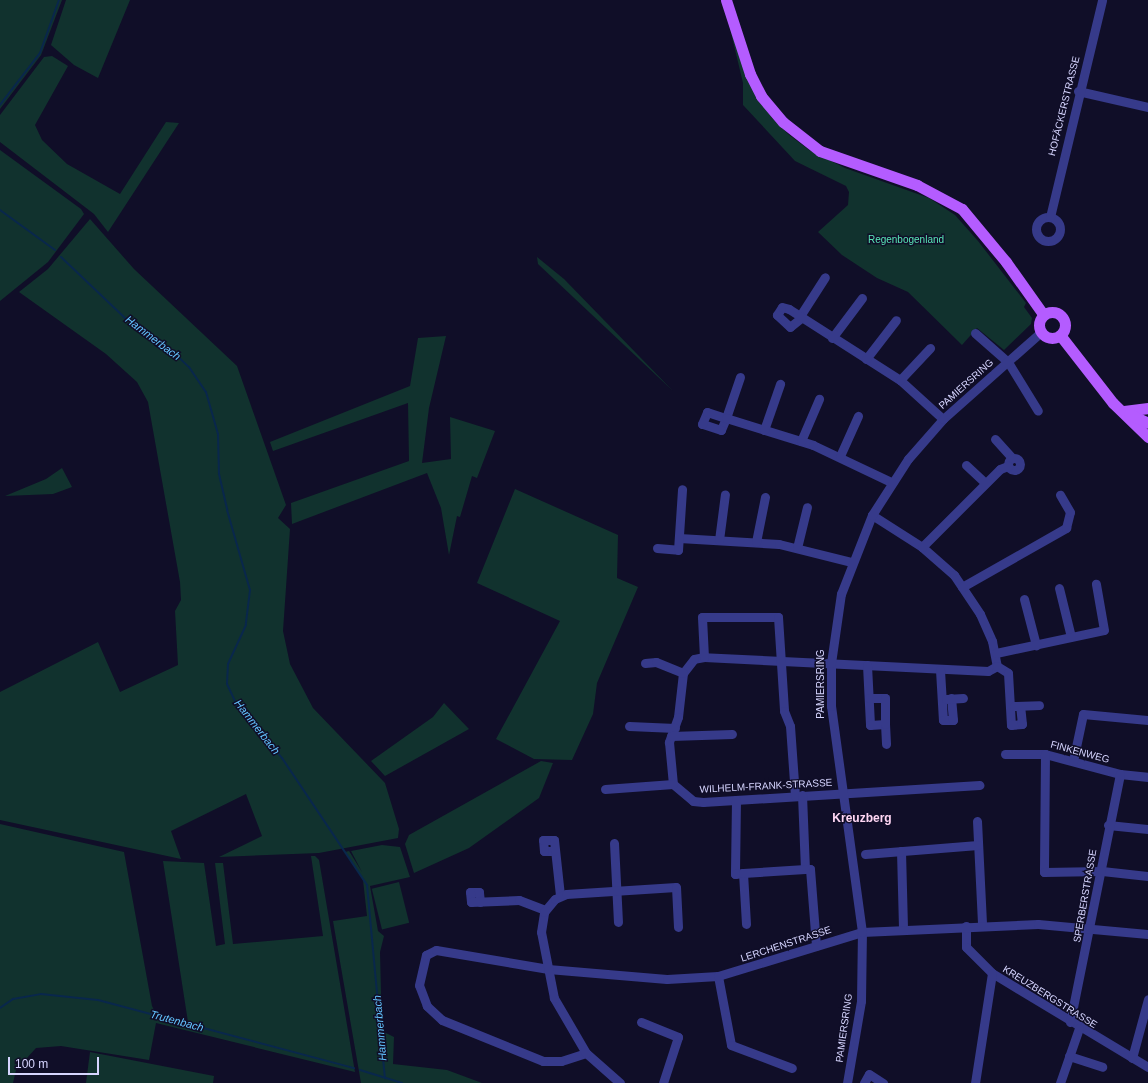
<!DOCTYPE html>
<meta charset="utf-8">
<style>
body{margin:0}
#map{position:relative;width:1148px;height:1083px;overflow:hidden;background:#100e28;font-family:Arial,sans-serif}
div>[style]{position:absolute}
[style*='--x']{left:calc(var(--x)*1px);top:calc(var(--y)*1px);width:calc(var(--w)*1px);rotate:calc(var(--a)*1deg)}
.green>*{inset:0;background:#11322e;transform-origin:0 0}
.stream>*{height:2px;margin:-1px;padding:0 1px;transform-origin:1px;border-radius:1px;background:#09274c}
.minor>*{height:9px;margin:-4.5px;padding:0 4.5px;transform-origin:4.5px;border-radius:4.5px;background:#363a8a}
.minor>.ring{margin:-4.5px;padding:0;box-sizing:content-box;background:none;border:9px solid #363a8a;border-radius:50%}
.major>*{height:11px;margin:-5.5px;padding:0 5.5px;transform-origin:5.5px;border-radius:5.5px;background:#b45cff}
.major>.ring{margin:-5.5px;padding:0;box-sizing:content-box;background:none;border:11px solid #b45cff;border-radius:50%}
span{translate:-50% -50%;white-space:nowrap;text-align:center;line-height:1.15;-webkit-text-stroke:3px #100e28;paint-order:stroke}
.street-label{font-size:10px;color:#d6d5ff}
.park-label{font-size:10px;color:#59e7b7}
.water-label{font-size:11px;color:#63c4ff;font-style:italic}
.quarter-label{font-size:12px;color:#ffd7f4;font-weight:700}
.scale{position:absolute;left:8px;top:1057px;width:91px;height:18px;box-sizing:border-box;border:2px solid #d6d5ff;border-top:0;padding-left:5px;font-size:12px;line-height:14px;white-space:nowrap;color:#d6d5ff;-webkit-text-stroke:3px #100e28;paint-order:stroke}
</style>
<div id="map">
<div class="green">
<div style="clip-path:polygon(0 0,62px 0,41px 55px,0 109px)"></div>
<div style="clip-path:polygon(66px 0,130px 0,98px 78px,74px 65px,51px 45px)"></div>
<div style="clip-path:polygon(727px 16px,753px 90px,772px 118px,788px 134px,809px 150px,845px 168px,929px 198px,955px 215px,978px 241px,1026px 303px,1024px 307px,1032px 318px,1031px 324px,1004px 350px,977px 328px,962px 345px,908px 292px,877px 278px,842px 255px,818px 232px,848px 205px,849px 192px,846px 186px,795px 161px,743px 105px,743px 83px)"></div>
<div style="clip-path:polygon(52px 56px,68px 66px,35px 125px,42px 140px,67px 164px,120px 194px,166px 122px,179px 123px,108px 232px,94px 214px,0 142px,0 115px,44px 57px)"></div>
<div style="clip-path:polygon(0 150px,81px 209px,84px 214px,48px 262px,0 301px)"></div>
<div style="clip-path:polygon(90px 219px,134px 269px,237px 366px,286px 505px,278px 518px,290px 529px,283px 631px,290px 664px,313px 708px,385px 783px,399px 829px,398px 838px,319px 853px,219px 857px,262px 836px,246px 794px,171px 831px,181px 859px,0 820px,0 692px,98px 642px,120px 692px,178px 665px,175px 611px,181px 600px,180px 582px,148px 402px,137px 382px,106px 354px,19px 292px,48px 269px)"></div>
<div style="clip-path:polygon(537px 257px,564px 279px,673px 391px,538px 264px)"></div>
<div style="clip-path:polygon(446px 336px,429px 408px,422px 463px,451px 459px,450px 417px,495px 431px,477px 478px,472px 476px,460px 517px,457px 516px,449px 555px,441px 508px,427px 473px,292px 524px,291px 503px,409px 461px,408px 403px,273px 451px,270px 442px,410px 386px,418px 338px)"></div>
<div style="clip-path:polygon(62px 468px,72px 487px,53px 494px,5px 496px,46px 479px)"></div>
<div style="clip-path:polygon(515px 489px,618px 535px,617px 578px,638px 587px,597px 683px,593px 714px,572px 760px,534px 759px,496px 739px,560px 621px,477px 583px)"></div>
<div style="clip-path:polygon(444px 703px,469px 729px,385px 776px,371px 761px,433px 717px)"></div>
<div style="clip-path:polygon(541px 761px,553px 763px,539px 798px,469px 848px,414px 873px,405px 844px,409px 835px)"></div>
<div style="clip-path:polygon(0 824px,124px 852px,152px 1006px,155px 1012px,188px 1022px,163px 861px,204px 863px,216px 946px,225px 944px,215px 863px,223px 863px,233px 944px,323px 936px,311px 856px,315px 856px,319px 860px,355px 1072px,156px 1023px,149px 1060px,61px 1046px,36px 1048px,16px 1070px,13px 1083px,0 1083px)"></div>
<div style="clip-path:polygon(382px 845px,400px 847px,410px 877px,370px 886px,378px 931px,384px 936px,380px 952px,382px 1031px,394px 1037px,393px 1064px,447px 1070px,482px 1083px,361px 1083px,333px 921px,367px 916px,363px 880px,345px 852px,349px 851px,362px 872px,351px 851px)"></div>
<div style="left:399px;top:882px;width:42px;height:28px;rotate:76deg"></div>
<div style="clip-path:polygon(90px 1052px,214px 1076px,213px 1083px,86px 1083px)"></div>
</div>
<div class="stream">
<div style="--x:0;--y:105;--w:66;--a:-52.4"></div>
<div style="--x:40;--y:53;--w:56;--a:-70.3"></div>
<div style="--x:0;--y:210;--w:68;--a:36"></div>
<div style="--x:61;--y:257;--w:88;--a:43.6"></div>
<div style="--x:125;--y:318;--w:52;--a:34"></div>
<div style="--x:168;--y:347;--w:29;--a:44"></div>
<div style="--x:189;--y:367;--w:30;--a:56"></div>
<div style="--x:206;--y:392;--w:44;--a:74.1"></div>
<div style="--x:218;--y:434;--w:40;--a:88.6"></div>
<div style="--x:219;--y:474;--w:37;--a:77"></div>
<div style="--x:227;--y:510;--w:83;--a:74"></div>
<div style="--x:250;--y:590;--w:35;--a:97"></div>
<div style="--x:246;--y:625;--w:43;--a:114.8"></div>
<div style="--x:228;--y:664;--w:20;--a:93"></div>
<div style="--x:227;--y:684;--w:23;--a:65"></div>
<div style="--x:237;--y:705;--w:70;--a:49.7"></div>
<div style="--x:282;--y:758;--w:153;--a:56.2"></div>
<div style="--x:367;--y:885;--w:194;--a:84.7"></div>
<div style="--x:0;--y:1008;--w:16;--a:-35"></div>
<div style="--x:13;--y:999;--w:28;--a:-10"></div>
<div style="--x:41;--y:994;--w:57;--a:6"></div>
<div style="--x:98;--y:1000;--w:265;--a:14.9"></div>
<div style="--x:360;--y:1070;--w:44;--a:17.2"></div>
</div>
<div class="minor">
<div style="--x:1078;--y:91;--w:72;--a:12.9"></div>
<div class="ring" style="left:1036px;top:217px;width:15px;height:15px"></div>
<div style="--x:1050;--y:217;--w:223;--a:-76.5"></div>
<div style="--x:800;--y:316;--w:46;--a:-57.3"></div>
<div style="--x:801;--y:318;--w:14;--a:141"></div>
<div style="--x:790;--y:327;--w:18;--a:-137"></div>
<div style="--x:777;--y:315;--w:9;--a:-58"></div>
<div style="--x:782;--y:307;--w:7;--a:16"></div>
<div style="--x:789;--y:309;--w:132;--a:32.6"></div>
<div style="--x:900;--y:380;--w:58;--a:42.2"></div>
<div style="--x:975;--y:333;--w:44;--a:41.3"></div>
<div style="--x:1008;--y:362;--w:57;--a:58.5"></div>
<div style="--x:832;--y:338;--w:50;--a:-53.1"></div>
<div style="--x:866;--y:359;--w:49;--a:-52.4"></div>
<div style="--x:740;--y:377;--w:43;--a:108.9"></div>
<div style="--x:726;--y:418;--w:13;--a:113"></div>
<div style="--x:721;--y:430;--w:20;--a:-162"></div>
<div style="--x:702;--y:424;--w:13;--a:-67"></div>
<div style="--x:707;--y:412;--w:20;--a:18"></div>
<div style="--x:726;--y:418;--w:91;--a:17.2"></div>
<div style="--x:813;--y:445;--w:86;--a:25.4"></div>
<div style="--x:900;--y:380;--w:44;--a:-46.8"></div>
<div style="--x:764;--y:430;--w:49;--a:-70.8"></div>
<div style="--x:995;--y:439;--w:25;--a:48"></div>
<div style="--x:801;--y:441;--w:46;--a:-66.8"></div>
<div style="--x:840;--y:456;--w:44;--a:-65.8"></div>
<div class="ring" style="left:1008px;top:458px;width:3px;height:3px"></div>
<div style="--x:966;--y:465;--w:26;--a:43"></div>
<div style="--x:872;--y:515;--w:59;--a:32.6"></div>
<div style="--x:922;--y:547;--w:43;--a:41.2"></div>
<div style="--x:954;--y:575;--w:47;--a:56.3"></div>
<div style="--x:980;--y:614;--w:30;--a:66"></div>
<div style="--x:992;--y:641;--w:25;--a:79"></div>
<div style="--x:997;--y:666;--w:10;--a:151"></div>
<div style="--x:988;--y:671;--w:284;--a:-177.2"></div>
<div style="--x:704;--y:657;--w:10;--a:169"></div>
<div style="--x:694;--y:659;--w:18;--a:128"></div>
<div style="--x:683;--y:673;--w:44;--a:96.5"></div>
<div style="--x:678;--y:717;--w:27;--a:110"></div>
<div style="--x:669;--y:742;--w:42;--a:84.6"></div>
<div style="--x:673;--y:784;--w:26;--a:40"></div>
<div style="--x:693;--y:801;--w:10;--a:6"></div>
<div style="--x:703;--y:802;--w:277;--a:-3.5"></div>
<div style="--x:679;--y:538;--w:100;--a:3.4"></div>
<div style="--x:779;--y:544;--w:74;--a:14"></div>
<div style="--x:719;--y:540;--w:46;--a:-82.6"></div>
<div style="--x:756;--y:542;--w:46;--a:-78.7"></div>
<div style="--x:922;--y:547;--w:110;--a:-45"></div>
<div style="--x:1000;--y:469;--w:9;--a:-21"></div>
<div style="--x:657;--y:548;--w:21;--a:5"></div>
<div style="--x:678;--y:550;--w:61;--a:-86.2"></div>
<div style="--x:797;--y:548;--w:42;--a:-76.3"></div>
<div style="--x:962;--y:587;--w:120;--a:-29.6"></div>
<div style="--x:1066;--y:528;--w:16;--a:-76"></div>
<div style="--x:1070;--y:512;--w:20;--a:-120"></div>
<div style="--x:1059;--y:588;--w:50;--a:76.2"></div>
<div style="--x:1024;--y:599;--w:48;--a:75.4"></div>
<div style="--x:996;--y:653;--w:110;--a:-12"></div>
<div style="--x:1104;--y:630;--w:47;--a:-99.9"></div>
<div style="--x:704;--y:657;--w:40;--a:-92.9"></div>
<div style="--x:702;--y:617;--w:76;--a:0"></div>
<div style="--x:778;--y:617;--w:94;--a:86.3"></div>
<div style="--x:784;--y:711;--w:16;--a:68"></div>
<div style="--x:790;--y:726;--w:70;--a:85.9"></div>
<div style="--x:645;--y:663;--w:11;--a:-5"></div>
<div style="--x:656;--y:662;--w:29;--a:22"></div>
<div style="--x:867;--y:665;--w:60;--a:87.1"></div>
<div style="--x:870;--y:725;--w:15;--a:-4"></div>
<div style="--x:885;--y:724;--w:20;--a:87"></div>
<div style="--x:997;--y:666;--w:13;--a:32"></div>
<div style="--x:1008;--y:673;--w:52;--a:86.7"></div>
<div style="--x:1011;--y:725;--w:11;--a:-5"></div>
<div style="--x:1022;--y:724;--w:18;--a:-96"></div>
<div style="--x:940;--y:670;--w:50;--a:86.6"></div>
<div style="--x:943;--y:720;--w:10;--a:0"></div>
<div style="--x:953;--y:720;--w:22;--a:-95"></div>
<div style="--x:869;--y:698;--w:16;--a:0"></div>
<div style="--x:885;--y:698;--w:26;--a:90"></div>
<div style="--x:946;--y:699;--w:17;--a:-3"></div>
<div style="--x:1014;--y:706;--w:25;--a:-2"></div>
<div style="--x:629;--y:726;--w:46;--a:2.5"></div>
<div style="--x:671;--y:736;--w:61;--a:-1.9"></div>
<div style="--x:1005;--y:754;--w:40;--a:0"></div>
<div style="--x:1045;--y:754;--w:78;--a:14.9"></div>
<div style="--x:1120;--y:774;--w:28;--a:6"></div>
<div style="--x:1045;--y:754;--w:118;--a:90.5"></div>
<div style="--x:1044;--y:872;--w:58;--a:-1"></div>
<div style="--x:1102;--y:871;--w:46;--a:6.2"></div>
<div style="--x:1073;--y:761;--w:48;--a:-78"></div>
<div style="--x:1083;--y:714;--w:65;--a:5.3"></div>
<div style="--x:605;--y:789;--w:68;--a:-4.2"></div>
<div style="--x:802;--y:795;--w:74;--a:87.7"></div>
<div style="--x:805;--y:869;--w:5;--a:0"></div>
<div style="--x:810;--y:869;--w:77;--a:85.5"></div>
<div style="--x:736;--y:800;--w:74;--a:90.8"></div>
<div style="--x:735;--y:874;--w:8;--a:-7"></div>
<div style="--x:743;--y:873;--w:51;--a:86.6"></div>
<div style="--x:977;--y:821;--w:103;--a:87.2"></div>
<div style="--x:1108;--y:825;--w:40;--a:5.7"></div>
<div style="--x:614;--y:843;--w:79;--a:87.1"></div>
<div style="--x:554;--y:851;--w:10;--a:180"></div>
<div style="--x:544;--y:851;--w:11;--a:-95"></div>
<div style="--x:543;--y:840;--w:11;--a:0"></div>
<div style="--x:554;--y:840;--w:55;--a:83.8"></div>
<div style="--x:901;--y:851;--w:78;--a:88.5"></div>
<div style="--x:865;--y:854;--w:113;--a:-4.6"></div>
<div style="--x:743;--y:873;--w:62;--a:-3.7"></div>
<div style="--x:480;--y:902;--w:10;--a:-96"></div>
<div style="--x:479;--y:892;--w:9;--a:180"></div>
<div style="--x:470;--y:892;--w:10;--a:84"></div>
<div style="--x:471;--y:902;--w:48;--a:-2.4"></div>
<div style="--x:519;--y:900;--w:28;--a:21"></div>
<div style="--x:966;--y:926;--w:21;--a:90"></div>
<div style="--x:966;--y:947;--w:37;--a:45"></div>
<div style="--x:992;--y:973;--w:182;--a:31.1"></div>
<div style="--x:718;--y:976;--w:70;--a:79.3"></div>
<div style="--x:731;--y:1045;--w:65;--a:20.7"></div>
<div style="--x:641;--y:1022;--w:40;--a:22"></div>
<div style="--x:678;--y:1037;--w:48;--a:108.1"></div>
<div style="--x:1070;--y:1022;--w:253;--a:-78.6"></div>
<div style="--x:586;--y:1053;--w:26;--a:162"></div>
<div style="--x:561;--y:1061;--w:18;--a:180"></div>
<div style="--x:543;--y:1061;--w:109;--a:-157.9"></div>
<div style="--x:442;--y:1020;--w:21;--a:-137"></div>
<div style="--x:427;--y:1006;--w:22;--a:-111"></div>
<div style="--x:419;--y:985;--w:31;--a:-77"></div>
<div style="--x:426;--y:955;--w:11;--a:-27"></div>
<div style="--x:436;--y:950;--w:114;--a:9.6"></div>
<div style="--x:548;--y:969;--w:119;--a:4.8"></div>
<div style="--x:667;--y:979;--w:51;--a:-3.4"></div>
<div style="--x:718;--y:976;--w:151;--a:-17"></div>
<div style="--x:862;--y:932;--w:176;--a:-2.6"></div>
<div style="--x:1038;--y:924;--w:110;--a:5.2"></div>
<div style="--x:1069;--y:1056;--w:35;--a:18"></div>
<div style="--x:1132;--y:1058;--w:61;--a:-74.8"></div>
<div style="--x:620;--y:1083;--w:45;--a:-138.6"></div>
<div style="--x:586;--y:1053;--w:64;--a:-120.2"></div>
<div style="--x:554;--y:998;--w:67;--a:-101.1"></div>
<div style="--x:541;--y:932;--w:20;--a:-81"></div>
<div style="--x:544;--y:912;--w:17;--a:-50"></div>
<div style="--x:555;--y:899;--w:12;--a:-24"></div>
<div style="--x:566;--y:894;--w:110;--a:-3.6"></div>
<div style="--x:676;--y:887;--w:40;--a:87.1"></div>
<div style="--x:847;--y:1083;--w:83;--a:-80.3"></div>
<div style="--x:861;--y:1001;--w:69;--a:-89.2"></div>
<div style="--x:862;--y:932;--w:228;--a:-97.8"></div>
<div style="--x:831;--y:706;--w:43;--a:-90"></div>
<div style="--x:831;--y:663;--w:70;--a:-81.8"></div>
<div style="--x:841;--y:594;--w:85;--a:-68.6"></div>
<div style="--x:872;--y:515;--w:67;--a:-57.3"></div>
<div style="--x:908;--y:459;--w:53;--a:-48.8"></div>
<div style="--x:943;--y:419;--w:131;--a:-41.6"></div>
<div style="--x:864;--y:1083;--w:10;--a:-61"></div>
<div style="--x:869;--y:1074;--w:17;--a:33"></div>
<div style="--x:975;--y:1083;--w:111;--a:-81.2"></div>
<div style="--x:1060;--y:1083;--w:58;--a:-70.9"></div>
</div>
<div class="major">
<div style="--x:726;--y:0;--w:78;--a:72"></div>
<div style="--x:750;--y:74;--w:25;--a:63"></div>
<div style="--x:761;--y:96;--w:34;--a:50"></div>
<div style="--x:783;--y:122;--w:47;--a:38.1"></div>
<div style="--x:820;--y:151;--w:103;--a:19.3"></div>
<div style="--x:917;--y:185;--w:51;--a:28.1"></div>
<div style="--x:962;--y:209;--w:69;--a:50.3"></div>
<div style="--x:1006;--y:262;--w:64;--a:54.6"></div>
<div class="ring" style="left:1039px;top:312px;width:15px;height:15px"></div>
<div style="--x:1060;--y:335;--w:86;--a:52.1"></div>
<div style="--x:1113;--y:403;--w:49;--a:44.2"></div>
<div style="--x:1124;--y:411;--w:24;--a:-7"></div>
<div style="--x:1129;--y:414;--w:21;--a:25"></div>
</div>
<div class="street-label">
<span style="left:1064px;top:106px;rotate:-76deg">HOFÄCKERSTRASSE</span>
<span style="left:966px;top:384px;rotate:-42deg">PAMIERSRING</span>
<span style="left:821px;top:684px;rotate:-90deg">PAMIERSRING</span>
<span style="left:1080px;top:752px;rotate:15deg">FINKENWEG</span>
<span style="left:766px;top:786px;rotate:-3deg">WILHELM-FRANK-STRASSE</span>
<span style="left:1085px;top:896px;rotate:-80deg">SPERBERSTRASSE</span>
<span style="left:786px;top:944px;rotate:-18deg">LERCHENSTRASSE</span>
<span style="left:1050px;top:997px;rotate:32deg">KREUZBERGSTRASSE</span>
<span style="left:844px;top:1028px;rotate:-82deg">PAMIERSRING</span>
</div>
<div class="park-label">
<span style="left:906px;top:240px">Regenbogenland</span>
</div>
<div class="water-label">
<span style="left:153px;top:338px;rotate:37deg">Hammerbach</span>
<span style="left:257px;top:727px;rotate:52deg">Hammerbach</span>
<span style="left:177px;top:1021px;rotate:15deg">Trutenbach</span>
<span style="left:380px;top:1028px;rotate:-95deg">Hammerbach</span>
</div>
<div class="quarter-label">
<span style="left:862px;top:819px">Kreuzberg</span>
</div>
<div class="scale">100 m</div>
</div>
